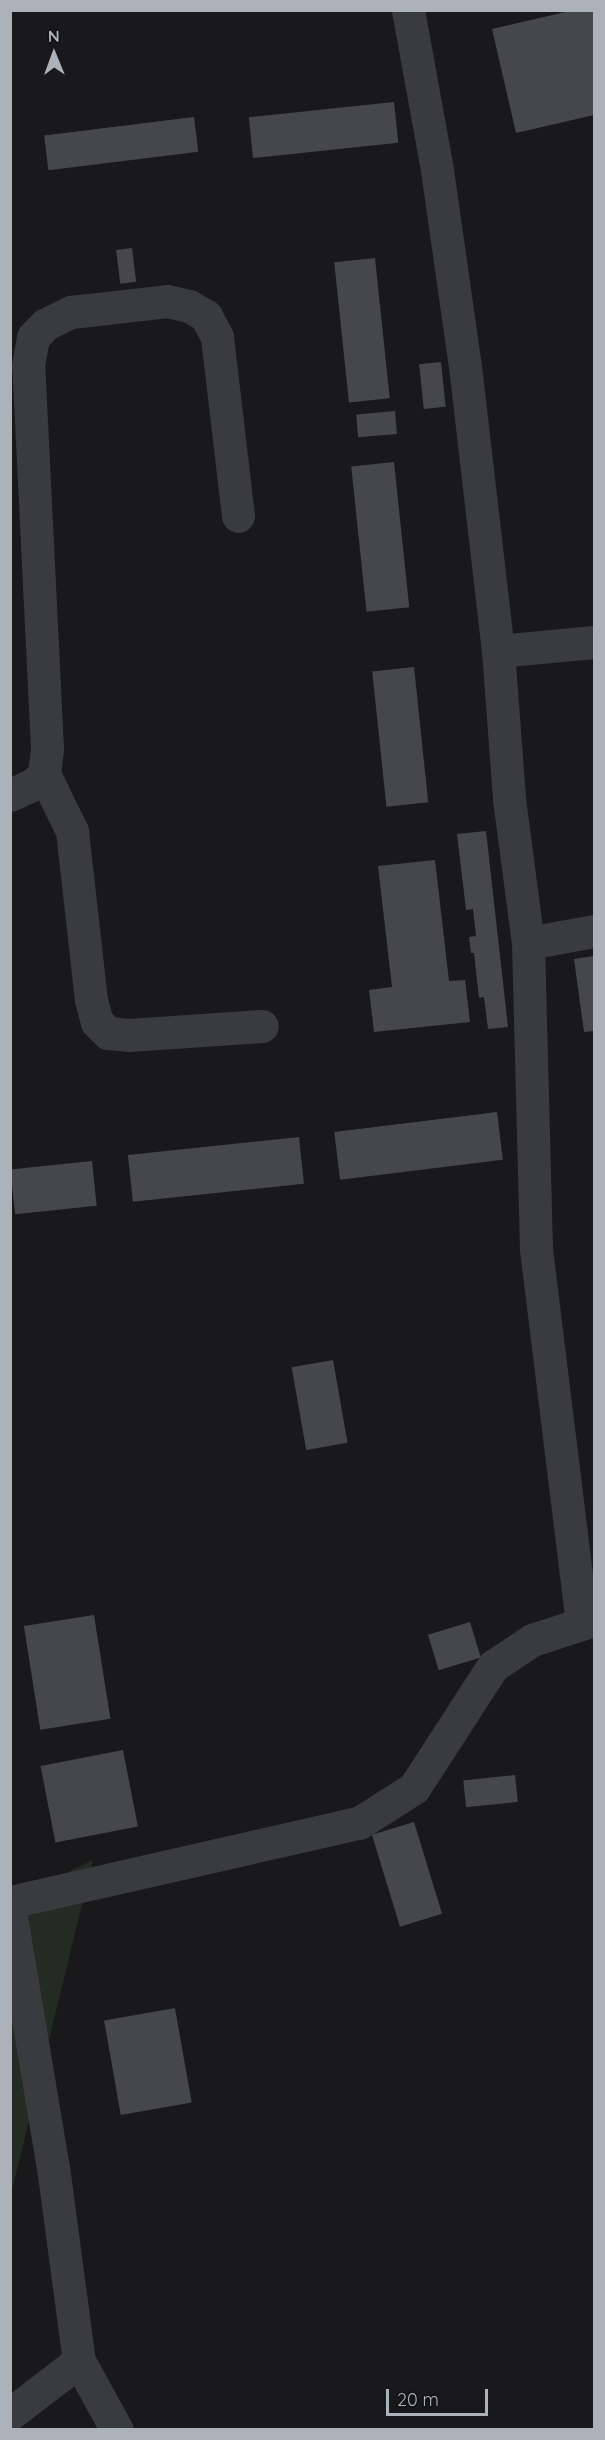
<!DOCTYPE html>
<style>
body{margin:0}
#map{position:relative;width:605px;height:2440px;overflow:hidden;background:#19191b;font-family:Quicksand,sans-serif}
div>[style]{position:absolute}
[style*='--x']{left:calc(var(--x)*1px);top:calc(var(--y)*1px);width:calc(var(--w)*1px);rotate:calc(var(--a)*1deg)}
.green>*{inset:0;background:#232b23}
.building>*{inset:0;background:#46474b;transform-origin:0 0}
.street>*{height:33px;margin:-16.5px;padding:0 16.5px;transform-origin:16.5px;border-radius:16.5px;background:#3a3b3f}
span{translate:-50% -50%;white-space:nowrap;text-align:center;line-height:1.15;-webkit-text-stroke:5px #141416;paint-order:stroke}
.frame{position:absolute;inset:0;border:12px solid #acb2ba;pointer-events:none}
.north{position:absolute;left:24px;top:24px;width:60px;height:60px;-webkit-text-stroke:4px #141416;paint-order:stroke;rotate:359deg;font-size:16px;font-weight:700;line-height:24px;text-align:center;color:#acb2ba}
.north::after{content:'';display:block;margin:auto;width:21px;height:27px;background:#acb2ba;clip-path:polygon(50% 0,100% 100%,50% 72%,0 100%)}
.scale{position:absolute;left:386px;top:2389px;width:102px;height:27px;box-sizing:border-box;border:3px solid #acb2ba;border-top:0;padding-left:8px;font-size:18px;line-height:21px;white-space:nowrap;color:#acb2ba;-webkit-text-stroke:4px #141416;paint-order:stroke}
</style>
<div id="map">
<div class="green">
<div style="clip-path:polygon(93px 1860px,11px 2194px,11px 1899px)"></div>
</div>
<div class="building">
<div style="clip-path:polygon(574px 10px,594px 12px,594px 115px,516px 133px,492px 29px)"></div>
<div style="left:394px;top:102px;width:41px;height:146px;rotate:84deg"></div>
<div style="left:194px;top:117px;width:35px;height:151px;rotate:83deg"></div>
<div style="left:132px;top:248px;width:34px;height:16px;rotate:83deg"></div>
<div style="left:375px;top:258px;width:141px;height:41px;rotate:84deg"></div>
<div style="left:441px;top:362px;width:45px;height:22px;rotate:84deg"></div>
<div style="left:395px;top:411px;width:23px;height:39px;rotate:85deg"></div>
<div style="left:394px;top:462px;width:146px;height:43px;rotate:84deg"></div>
<div style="left:414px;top:667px;width:136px;height:42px;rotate:84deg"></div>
<div style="clip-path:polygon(486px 831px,508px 1027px,488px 1029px,484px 997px,479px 998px,474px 953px,471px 953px,469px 937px,476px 936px,473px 909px,466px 910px,457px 834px)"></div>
<div style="clip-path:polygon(435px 860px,449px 981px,465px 980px,470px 1022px,374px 1032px,369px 990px,392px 987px,378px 866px)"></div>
<div style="clip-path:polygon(594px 956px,594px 1031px,584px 1032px,574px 959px)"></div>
<div style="left:497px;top:1112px;width:48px;height:164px;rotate:83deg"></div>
<div style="left:299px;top:1137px;width:47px;height:172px;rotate:84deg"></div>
<div style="left:92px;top:1161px;width:45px;height:82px;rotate:84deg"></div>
<div style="left:333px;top:1360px;width:84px;height:42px;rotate:80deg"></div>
<div style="left:94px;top:1615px;width:105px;height:71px;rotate:81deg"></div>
<div style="left:470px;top:1622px;width:37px;height:44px;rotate:73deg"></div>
<div style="left:123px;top:1750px;width:78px;height:84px;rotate:79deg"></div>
<div style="left:515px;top:1775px;width:27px;height:52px;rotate:84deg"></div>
<div style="left:414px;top:1822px;width:96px;height:44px;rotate:73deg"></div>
<div style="left:175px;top:2008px;width:96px;height:72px;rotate:80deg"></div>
</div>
<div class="street">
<div style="--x:408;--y:10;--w:163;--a:79.7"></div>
<div style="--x:437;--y:170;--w:198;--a:81.9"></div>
<div style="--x:465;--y:366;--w:287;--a:83.4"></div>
<div style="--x:498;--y:651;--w:148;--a:85.7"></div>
<div style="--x:509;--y:799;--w:145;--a:82.5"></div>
<div style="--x:528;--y:943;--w:306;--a:88.5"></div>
<div style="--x:536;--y:1249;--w:376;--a:83"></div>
<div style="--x:498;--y:651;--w:96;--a:-5.4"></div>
<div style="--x:44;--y:774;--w:64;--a:63.8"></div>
<div style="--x:72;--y:831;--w:170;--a:83.6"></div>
<div style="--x:91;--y:1000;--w:23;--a:75"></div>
<div style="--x:97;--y:1022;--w:16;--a:45"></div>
<div style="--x:108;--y:1033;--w:21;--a:5"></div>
<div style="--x:129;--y:1035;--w:133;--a:-3.9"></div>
<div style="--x:10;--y:795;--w:26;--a:-25"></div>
<div style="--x:34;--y:784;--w:14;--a:-45"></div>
<div style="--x:44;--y:774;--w:26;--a:-83"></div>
<div style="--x:47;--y:748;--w:382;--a:-92.8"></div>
<div style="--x:28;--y:366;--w:29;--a:-80"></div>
<div style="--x:33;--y:337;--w:18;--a:-45"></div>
<div style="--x:46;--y:324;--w:28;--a:-26"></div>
<div style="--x:71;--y:312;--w:97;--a:-6.5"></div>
<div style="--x:167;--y:301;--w:23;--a:13"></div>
<div style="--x:189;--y:306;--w:20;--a:30"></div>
<div style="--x:206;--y:316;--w:24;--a:62"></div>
<div style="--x:217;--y:337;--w:180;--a:83.3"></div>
<div style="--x:528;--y:943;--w:67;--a:-10.3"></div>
<div style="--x:10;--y:1902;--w:358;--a:-12.8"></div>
<div style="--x:359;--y:1823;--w:65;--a:-32.5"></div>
<div style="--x:414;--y:1788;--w:145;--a:-57.1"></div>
<div style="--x:493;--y:1666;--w:47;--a:-33.7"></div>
<div style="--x:532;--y:1640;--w:65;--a:-17.9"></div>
<div style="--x:10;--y:1911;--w:260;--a:80.5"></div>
<div style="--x:53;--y:2167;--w:196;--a:82.4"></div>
<div style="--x:10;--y:2414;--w:87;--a:-37.5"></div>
<div style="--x:79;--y:2361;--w:79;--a:61.2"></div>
</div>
<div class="frame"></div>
<div class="north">N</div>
<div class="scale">20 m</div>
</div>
